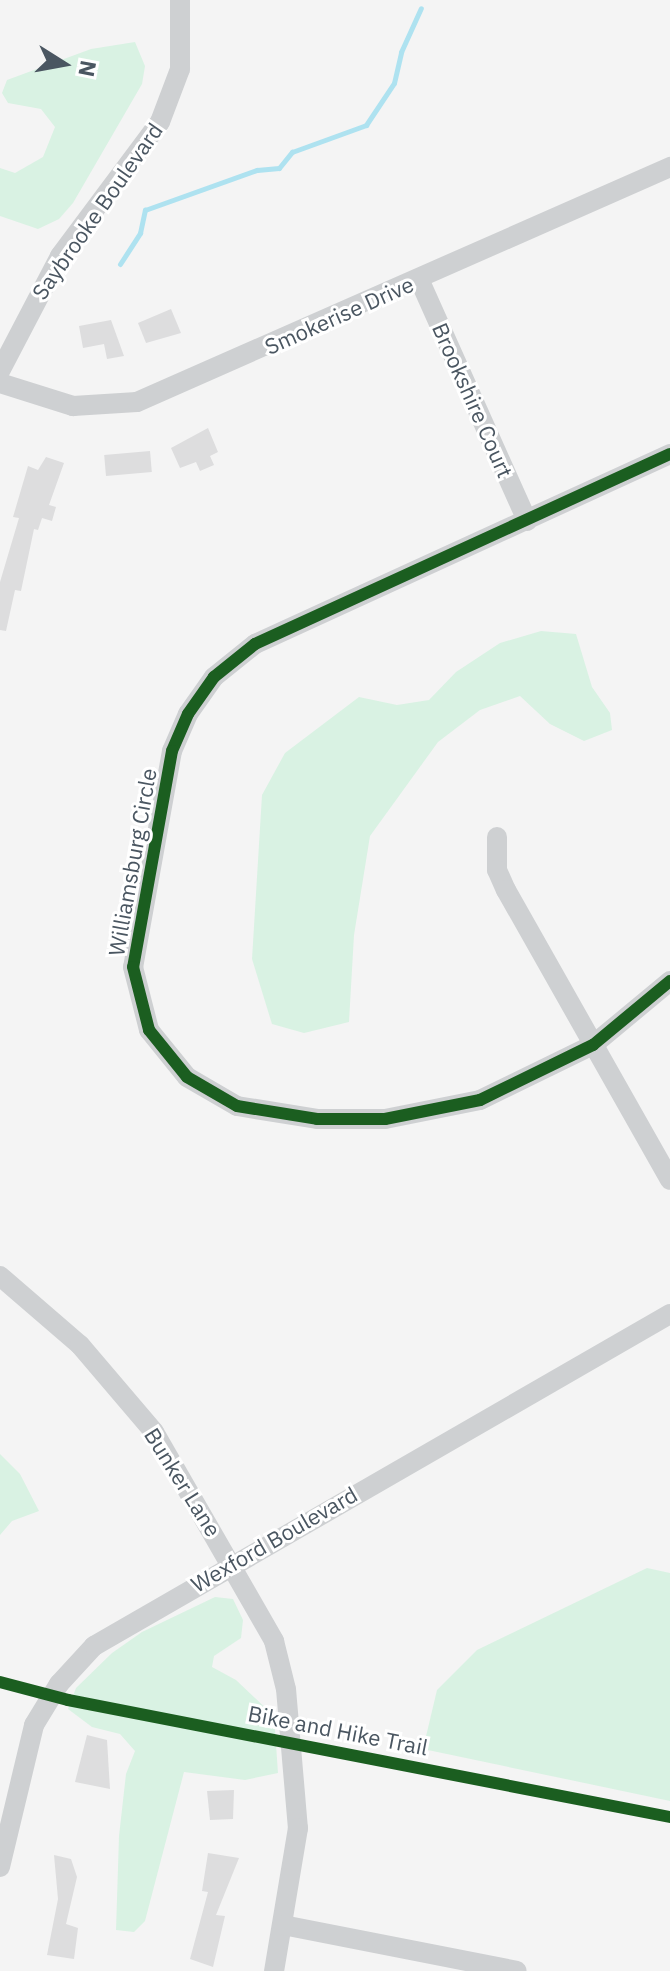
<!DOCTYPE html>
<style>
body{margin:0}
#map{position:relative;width:670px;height:1971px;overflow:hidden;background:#f4f4f4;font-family:"IBM Plex Sans",sans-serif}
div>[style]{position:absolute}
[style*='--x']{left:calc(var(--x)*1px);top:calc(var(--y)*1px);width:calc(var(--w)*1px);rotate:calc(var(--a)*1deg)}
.green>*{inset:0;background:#d9f2e3}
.stream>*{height:5px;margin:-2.5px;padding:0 2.5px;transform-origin:2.5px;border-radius:2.5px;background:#aee2f0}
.building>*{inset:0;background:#ddddde;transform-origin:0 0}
.minor>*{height:20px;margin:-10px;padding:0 10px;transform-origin:10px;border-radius:10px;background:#ced0d2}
.cycleway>*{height:12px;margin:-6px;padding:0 6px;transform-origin:6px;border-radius:6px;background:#1b5e20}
span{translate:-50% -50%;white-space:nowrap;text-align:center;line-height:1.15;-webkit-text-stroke:6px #fff;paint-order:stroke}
.street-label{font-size:22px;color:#4a5661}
.north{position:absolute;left:24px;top:24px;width:80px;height:80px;-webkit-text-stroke:6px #fff;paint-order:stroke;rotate:101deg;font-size:22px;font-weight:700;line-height:32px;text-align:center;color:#4a5661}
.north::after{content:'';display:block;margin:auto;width:28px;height:36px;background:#4a5661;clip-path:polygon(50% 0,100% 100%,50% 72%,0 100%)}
</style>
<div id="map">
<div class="green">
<div style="clip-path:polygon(135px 42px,145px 66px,142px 84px,73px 203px,59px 219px,38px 229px,0 216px,0 168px,15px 173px,43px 157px,55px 127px,41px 109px,8px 103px,2px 93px,7px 80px,91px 49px)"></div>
<div style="clip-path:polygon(541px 631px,576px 634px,592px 687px,610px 713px,612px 730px,584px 741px,550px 724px,520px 696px,480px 710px,438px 742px,370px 836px,354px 935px,349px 1022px,304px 1033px,272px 1024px,252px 959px,262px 795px,285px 753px,359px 697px,397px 705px,429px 700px,456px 672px,500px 643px)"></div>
<div style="clip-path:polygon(0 1454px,20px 1474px,39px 1511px,12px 1521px,0 1535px)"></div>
<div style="clip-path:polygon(647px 1568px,670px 1573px,670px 1801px,423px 1749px,437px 1690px,477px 1650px)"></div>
<div style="clip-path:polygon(215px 1597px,233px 1599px,243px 1620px,241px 1638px,214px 1656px,212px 1667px,236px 1680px,274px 1716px,278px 1773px,245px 1780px,184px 1772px,145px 1921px,134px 1932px,116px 1930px,119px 1836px,126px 1774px,135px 1751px,120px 1734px,92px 1727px,68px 1709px,76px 1688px,112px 1653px,142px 1632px)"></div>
</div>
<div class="stream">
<div style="--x:120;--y:264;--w:37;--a:-57"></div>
<div style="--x:140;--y:233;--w:24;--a:-78"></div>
<div style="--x:145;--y:210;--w:119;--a:-19.7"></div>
<div style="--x:257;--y:170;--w:22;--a:-5"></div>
<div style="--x:279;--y:168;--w:21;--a:-51"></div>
<div style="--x:292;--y:152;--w:79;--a:-20"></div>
<div style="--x:366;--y:125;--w:50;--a:-56.3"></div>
<div style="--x:394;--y:83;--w:32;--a:-77"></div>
<div style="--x:401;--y:52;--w:48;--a:-65.6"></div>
</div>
<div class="building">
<div style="clip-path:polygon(171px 309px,181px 333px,146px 343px,138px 323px)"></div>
<div style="clip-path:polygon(111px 320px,124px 356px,107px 359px,104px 344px,83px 348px,79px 326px)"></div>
<div style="clip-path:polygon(208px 428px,218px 452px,210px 456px,214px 465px,200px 471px,196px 462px,180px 468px,171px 448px)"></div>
<div style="left:150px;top:451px;width:21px;height:46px;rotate:85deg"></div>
<div style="clip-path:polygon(46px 457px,64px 463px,49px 505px,56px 507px,52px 521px,42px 518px,38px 530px,34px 529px,21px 591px,15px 590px,6px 631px,0 630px,0 582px,19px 518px,13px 517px,28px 466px,38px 470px)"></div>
<div style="clip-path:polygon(87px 1735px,107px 1740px,110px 1789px,75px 1782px)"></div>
<div style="clip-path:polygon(234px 1790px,233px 1819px,210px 1820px,207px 1791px)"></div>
<div style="clip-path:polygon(208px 1853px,239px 1858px,216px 1915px,225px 1916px,213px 1967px,190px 1959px,208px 1892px,202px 1891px)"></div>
<div style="clip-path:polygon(54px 1855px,71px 1859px,77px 1877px,66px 1924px,78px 1928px,74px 1959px,47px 1955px,58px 1899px)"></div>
</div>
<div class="minor">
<div style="--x:419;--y:279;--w:265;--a:65.9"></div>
<div style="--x:0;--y:371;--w:130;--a:-62.4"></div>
<div style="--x:60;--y:256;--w:167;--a:-53.3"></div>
<div style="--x:160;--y:122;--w:57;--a:-69.3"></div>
<div style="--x:180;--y:69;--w:69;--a:-90"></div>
<div style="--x:0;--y:383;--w:77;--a:17.5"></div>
<div style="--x:73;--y:406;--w:64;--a:-3.6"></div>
<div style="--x:137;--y:402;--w:583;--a:-23.79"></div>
<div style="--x:670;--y:454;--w:456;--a:155.4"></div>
<div style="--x:255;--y:644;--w:53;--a:141.2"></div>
<div style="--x:214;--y:677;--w:45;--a:125.1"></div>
<div style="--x:188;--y:714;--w:40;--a:113.4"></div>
<div style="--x:172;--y:751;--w:219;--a:100.2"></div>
<div style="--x:133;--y:967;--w:65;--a:75.7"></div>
<div style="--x:149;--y:1030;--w:60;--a:51"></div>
<div style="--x:187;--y:1077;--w:58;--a:30.1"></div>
<div style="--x:237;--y:1106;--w:81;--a:9.2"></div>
<div style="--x:317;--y:1119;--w:68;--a:0"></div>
<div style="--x:385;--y:1119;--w:97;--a:-11.3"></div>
<div style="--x:480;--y:1100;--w:126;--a:-26"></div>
<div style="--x:593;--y:1045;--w:100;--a:-39.7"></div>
<div style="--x:497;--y:837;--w:33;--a:90"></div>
<div style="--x:497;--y:870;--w:22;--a:66"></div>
<div style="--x:506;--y:890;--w:333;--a:60.5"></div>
<div style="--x:0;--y:1276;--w:106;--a:40.8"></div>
<div style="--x:80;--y:1345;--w:114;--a:49.6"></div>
<div style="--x:154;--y:1432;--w:241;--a:60.1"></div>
<div style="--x:274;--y:1641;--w:49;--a:76"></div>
<div style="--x:286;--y:1689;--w:140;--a:85.1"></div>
<div style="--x:298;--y:1828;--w:145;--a:99.5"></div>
<div style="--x:0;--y:1867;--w:146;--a:-76.5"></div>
<div style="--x:34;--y:1725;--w:48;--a:-58.6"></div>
<div style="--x:59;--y:1684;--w:52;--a:-47.4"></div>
<div style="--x:94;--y:1646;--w:665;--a:-29.96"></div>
<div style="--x:283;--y:1925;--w:238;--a:11.1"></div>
</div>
<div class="cycleway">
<div style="--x:670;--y:454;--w:456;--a:155.4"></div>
<div style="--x:255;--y:644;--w:53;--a:141.2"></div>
<div style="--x:214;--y:677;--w:45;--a:125.1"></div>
<div style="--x:188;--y:714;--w:40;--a:113.4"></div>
<div style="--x:172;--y:751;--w:219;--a:100.2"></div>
<div style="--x:133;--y:967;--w:65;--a:75.7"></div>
<div style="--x:149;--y:1030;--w:60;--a:51"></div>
<div style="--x:187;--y:1077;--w:58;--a:30.1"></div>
<div style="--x:237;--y:1106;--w:81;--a:9.2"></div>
<div style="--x:317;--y:1119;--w:68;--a:0"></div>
<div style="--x:385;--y:1119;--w:97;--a:-11.3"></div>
<div style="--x:480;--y:1100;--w:126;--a:-26"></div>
<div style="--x:593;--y:1045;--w:100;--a:-39.7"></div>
<div style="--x:0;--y:1682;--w:70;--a:14.8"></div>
<div style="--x:68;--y:1700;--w:613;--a:11"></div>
</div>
<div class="street-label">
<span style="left:97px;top:211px;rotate:-55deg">Saybrooke Boulevard</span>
<span style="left:339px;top:315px;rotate:-24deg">Smokerise Drive</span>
<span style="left:473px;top:400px;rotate:66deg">Brookshire Court</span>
<span style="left:132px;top:862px;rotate:-80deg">Williamsburg Circle</span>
<span style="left:183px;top:1482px;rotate:58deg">Bunker Lane</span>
<span style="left:274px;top:1539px;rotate:-30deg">Wexford Boulevard</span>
<span style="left:338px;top:1730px;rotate:11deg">Bike and Hike Trail</span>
</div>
<div class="north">N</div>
</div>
